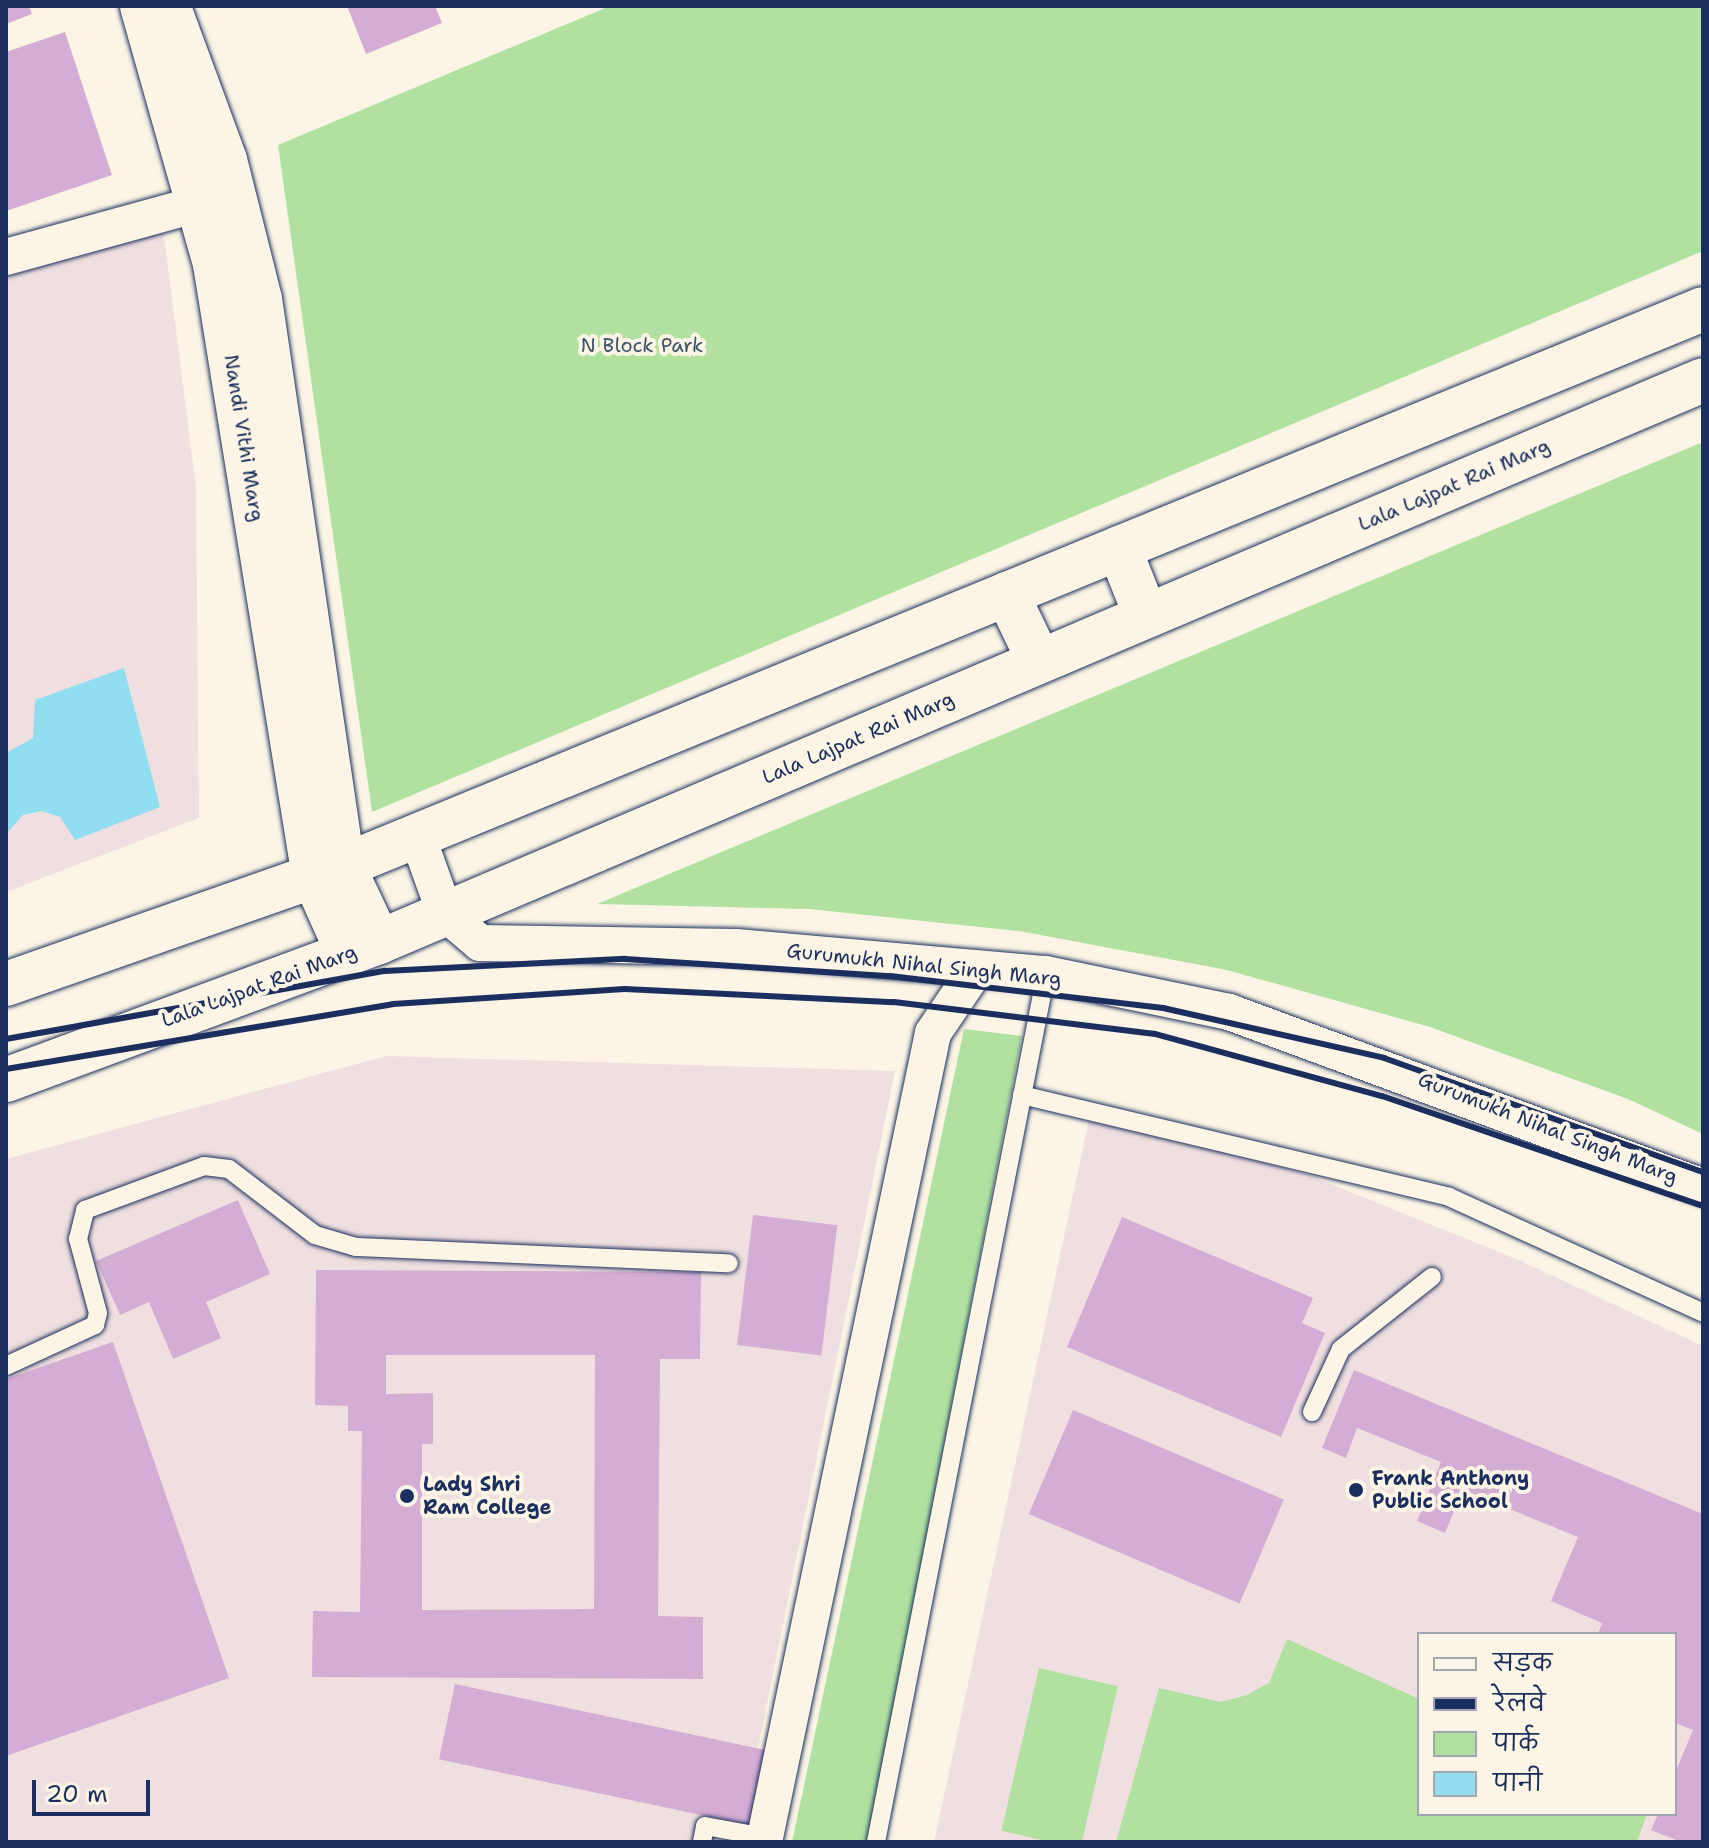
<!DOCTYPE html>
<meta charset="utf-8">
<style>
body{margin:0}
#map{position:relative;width:1709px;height:1848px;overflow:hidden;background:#fcf5e5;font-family:"Shantell Sans","Playpen Sans Deva",sans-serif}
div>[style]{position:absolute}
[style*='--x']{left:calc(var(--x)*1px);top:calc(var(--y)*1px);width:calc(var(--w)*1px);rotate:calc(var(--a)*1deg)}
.built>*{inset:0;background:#f0dfe0}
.green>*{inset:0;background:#b0e1a1;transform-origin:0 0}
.water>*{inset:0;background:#90deef}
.building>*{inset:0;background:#d4add4;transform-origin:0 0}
.roads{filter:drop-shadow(0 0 2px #1b2f5e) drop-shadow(0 0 2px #1b2f5e)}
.lane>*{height:18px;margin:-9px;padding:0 9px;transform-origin:9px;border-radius:9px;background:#fcf5e5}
.street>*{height:36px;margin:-18px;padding:0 18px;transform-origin:18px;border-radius:18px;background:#fcf5e5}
.secondary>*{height:44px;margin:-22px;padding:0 22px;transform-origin:22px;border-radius:22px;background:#fcf5e5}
.rail>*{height:6px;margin:-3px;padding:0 3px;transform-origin:3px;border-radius:3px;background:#1b2f5e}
.dots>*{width:22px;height:22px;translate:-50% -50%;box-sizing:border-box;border:4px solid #fcf5e5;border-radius:50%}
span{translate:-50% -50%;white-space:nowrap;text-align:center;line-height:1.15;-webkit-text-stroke:8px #fcf5e5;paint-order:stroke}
.park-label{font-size:20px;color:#39536b}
.street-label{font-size:20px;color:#1b2f5e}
.poi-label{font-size:20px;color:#1b2f5e;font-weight:700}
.left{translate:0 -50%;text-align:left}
.frame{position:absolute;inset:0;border:8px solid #1b2f5e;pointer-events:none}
.legend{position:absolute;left:1417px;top:1632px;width:260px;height:184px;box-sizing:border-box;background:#fcf5e5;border:2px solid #a2a6af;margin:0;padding:10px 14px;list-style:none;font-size:24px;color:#1b2f5e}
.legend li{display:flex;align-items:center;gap:16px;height:40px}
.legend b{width:40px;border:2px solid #a2a6af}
.scale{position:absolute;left:32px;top:1780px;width:118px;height:36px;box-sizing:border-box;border:4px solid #1b2f5e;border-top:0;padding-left:10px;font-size:24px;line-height:28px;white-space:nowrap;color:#1b2f5e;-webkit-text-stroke:6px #fcf5e5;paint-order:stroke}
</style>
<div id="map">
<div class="built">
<div style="clip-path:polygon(163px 228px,196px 487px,199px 818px,6px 892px,6px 273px)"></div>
<div style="clip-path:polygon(386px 1056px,895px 1071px,739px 1842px,6px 1842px,6px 1159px)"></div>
<div style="clip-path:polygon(evenodd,1091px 1111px,1311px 1176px,1521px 1261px,1703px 1346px,1703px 1842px,934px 1842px,1091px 1111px,1419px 1634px,1675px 1634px,1675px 1814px,1419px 1814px,1419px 1634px)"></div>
</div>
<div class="green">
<div style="clip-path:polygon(610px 6px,1703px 6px,1703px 251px,372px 812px,278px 145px)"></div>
<div style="clip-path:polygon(1703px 442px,1703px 1134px,1628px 1099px,1430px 1027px,1227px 970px,1019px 931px,809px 909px,597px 904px)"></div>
<div style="clip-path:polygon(964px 1029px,1022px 1036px,868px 1842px,792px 1842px)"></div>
<div style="clip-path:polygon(1287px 1639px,1419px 1699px,1419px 1814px,1647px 1814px,1637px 1842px,1116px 1842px,1159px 1688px,1221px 1702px,1247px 1695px,1269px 1683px)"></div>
<div style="left:1039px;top:1668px;width:81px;height:167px;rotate:13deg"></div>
</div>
<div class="water">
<div style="clip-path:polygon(124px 668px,160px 807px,75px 840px,60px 817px,42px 811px,23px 815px,6px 834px,6px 753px,33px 738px,35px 700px)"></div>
</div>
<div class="building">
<div style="clip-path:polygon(6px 6px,29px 6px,32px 14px,6px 24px)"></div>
<div style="clip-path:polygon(347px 6px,435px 6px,442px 23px,366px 54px)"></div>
<div style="clip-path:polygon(65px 32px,112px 175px,6px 211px,6px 52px)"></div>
<div style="clip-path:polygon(238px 1200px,270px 1274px,206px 1302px,221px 1338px,173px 1359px,149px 1302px,120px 1315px,96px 1261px)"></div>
<div style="left:753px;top:1215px;width:85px;height:131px;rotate:7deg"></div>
<div style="clip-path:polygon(1122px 1217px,1313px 1298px,1302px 1323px,1325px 1333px,1281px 1437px,1067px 1347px)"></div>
<div style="clip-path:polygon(evenodd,316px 1270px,701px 1272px,700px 1359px,660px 1359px,658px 1616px,703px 1617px,703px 1679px,312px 1677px,313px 1611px,360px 1612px,362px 1431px,348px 1431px,348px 1406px,315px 1405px,316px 1270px,386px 1355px,595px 1355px,594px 1609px,422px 1610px,422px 1444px,433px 1444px,433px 1393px,386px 1394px,386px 1355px)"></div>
<div style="clip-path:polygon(113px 1342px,229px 1678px,6px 1756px,6px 1379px)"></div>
<div style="clip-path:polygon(1354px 1370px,1703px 1514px,1703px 1842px,1681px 1842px,1651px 1830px,1658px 1814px,1675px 1814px,1675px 1773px,1693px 1730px,1675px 1723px,1675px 1634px,1598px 1634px,1602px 1623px,1551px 1601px,1578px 1537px,1463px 1490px,1445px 1533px,1417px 1521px,1441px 1462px,1357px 1428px,1346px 1458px,1322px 1448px)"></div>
<div style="left:1073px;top:1410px;width:229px;height:113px;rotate:23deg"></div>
<div style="left:455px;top:1684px;width:327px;height:77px;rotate:12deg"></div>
</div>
<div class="roads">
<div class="lane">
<div style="--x:1022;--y:1095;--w:439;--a:13.4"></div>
<div style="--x:1449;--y:1197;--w:279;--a:24.5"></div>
<div style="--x:6;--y:1366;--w:98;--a:-24.7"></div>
<div style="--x:95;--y:1325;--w:12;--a:-76"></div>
<div style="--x:98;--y:1313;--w:77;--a:-105.1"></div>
<div style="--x:78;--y:1239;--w:30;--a:-76"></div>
<div style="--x:85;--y:1210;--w:127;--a:-20.3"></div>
<div style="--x:204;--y:1166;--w:25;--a:7"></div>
<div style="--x:229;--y:1169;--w:108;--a:37.5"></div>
<div style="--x:315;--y:1235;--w:43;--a:16.3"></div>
<div style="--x:356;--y:1247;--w:373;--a:2.5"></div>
<div style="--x:1312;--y:1412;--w:69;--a:-65.3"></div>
<div style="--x:1341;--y:1349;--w:116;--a:-38.4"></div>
<div style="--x:702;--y:1842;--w:16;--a:-79"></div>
<div style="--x:705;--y:1826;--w:61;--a:10.4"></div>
<div style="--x:876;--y:1842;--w:884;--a:-78.92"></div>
</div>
<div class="street">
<div style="--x:6;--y:257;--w:226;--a:-15.4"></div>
<div style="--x:417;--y:835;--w:83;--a:70.3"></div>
<div style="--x:445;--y:913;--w:46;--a:40.6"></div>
<div style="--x:480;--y:943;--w:256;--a:0.9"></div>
<div style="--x:736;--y:947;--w:311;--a:5"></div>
<div style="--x:1046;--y:974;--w:187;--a:11.7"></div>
<div style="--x:1229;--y:1012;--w:505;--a:20.26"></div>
<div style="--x:764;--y:1842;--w:826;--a:-78.2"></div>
<div style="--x:933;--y:1033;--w:78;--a:-55.9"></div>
</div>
<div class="secondary">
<div style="--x:142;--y:6;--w:268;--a:74.2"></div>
<div style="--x:215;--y:264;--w:621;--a:80.83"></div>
<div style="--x:314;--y:877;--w:83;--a:65.9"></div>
<div style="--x:172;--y:16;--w:153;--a:69.8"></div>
<div style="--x:225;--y:160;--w:143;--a:75.9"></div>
<div style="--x:260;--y:299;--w:573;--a:81.67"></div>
<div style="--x:343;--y:866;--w:84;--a:64.7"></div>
<div style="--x:1119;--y:548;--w:73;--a:68.3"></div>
<div style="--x:1007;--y:594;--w:74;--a:64.5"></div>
<div style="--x:6;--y:984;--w:357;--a:-19.3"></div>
<div style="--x:343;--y:866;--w:1470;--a:-22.27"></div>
<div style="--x:6;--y:1080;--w:398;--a:-20.3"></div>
<div style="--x:379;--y:942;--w:1438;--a:-23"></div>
</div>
</div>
<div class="rail">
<div style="--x:6;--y:1039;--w:385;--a:-10.2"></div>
<div style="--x:385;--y:971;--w:240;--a:-2.9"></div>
<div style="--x:625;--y:959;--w:266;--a:3.7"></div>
<div style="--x:890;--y:976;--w:275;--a:6.7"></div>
<div style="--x:1163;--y:1008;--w:227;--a:12.7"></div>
<div style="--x:1384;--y:1058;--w:339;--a:19.7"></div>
<div style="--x:6;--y:1069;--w:392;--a:-9.5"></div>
<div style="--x:393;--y:1004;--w:232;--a:-3.7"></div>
<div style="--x:625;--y:989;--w:269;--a:2.8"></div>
<div style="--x:894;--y:1002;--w:263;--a:7"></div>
<div style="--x:1155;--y:1034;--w:235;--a:15.3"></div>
<div style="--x:1382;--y:1096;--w:339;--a:18.9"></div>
</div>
<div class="dots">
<div style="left:1356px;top:1490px;background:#1b2f5e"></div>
<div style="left:407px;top:1496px;background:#1b2f5e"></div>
</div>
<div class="park-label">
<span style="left:642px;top:345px">N Block Park</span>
</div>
<div class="street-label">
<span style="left:244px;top:438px;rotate:81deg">Nandi Vithi Marg</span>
<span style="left:1454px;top:485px;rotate:-23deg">Lala Lajpat Rai Marg</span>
<span style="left:858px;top:738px;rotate:-23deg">Lala Lajpat Rai Marg</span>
<span style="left:924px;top:965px;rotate:6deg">Gurumukh Nihal Singh Marg</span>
<span style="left:259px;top:986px;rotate:-20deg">Lala Lajpat Rai Marg</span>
<span style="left:1548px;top:1128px;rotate:21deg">Gurumukh Nihal Singh Marg</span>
</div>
<div class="poi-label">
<span class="left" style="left:1372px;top:1490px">Frank Anthony<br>Public School</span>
<span class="left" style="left:423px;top:1496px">Lady Shri<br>Ram College</span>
</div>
<div class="frame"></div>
<ul class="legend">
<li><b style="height:10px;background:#fcf5e5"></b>सड़क</li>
<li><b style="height:10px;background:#1b2f5e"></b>रेलवे</li>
<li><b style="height:22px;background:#b0e1a1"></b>पार्क</li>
<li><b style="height:22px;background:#90deef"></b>पानी</li>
</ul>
<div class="scale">20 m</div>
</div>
